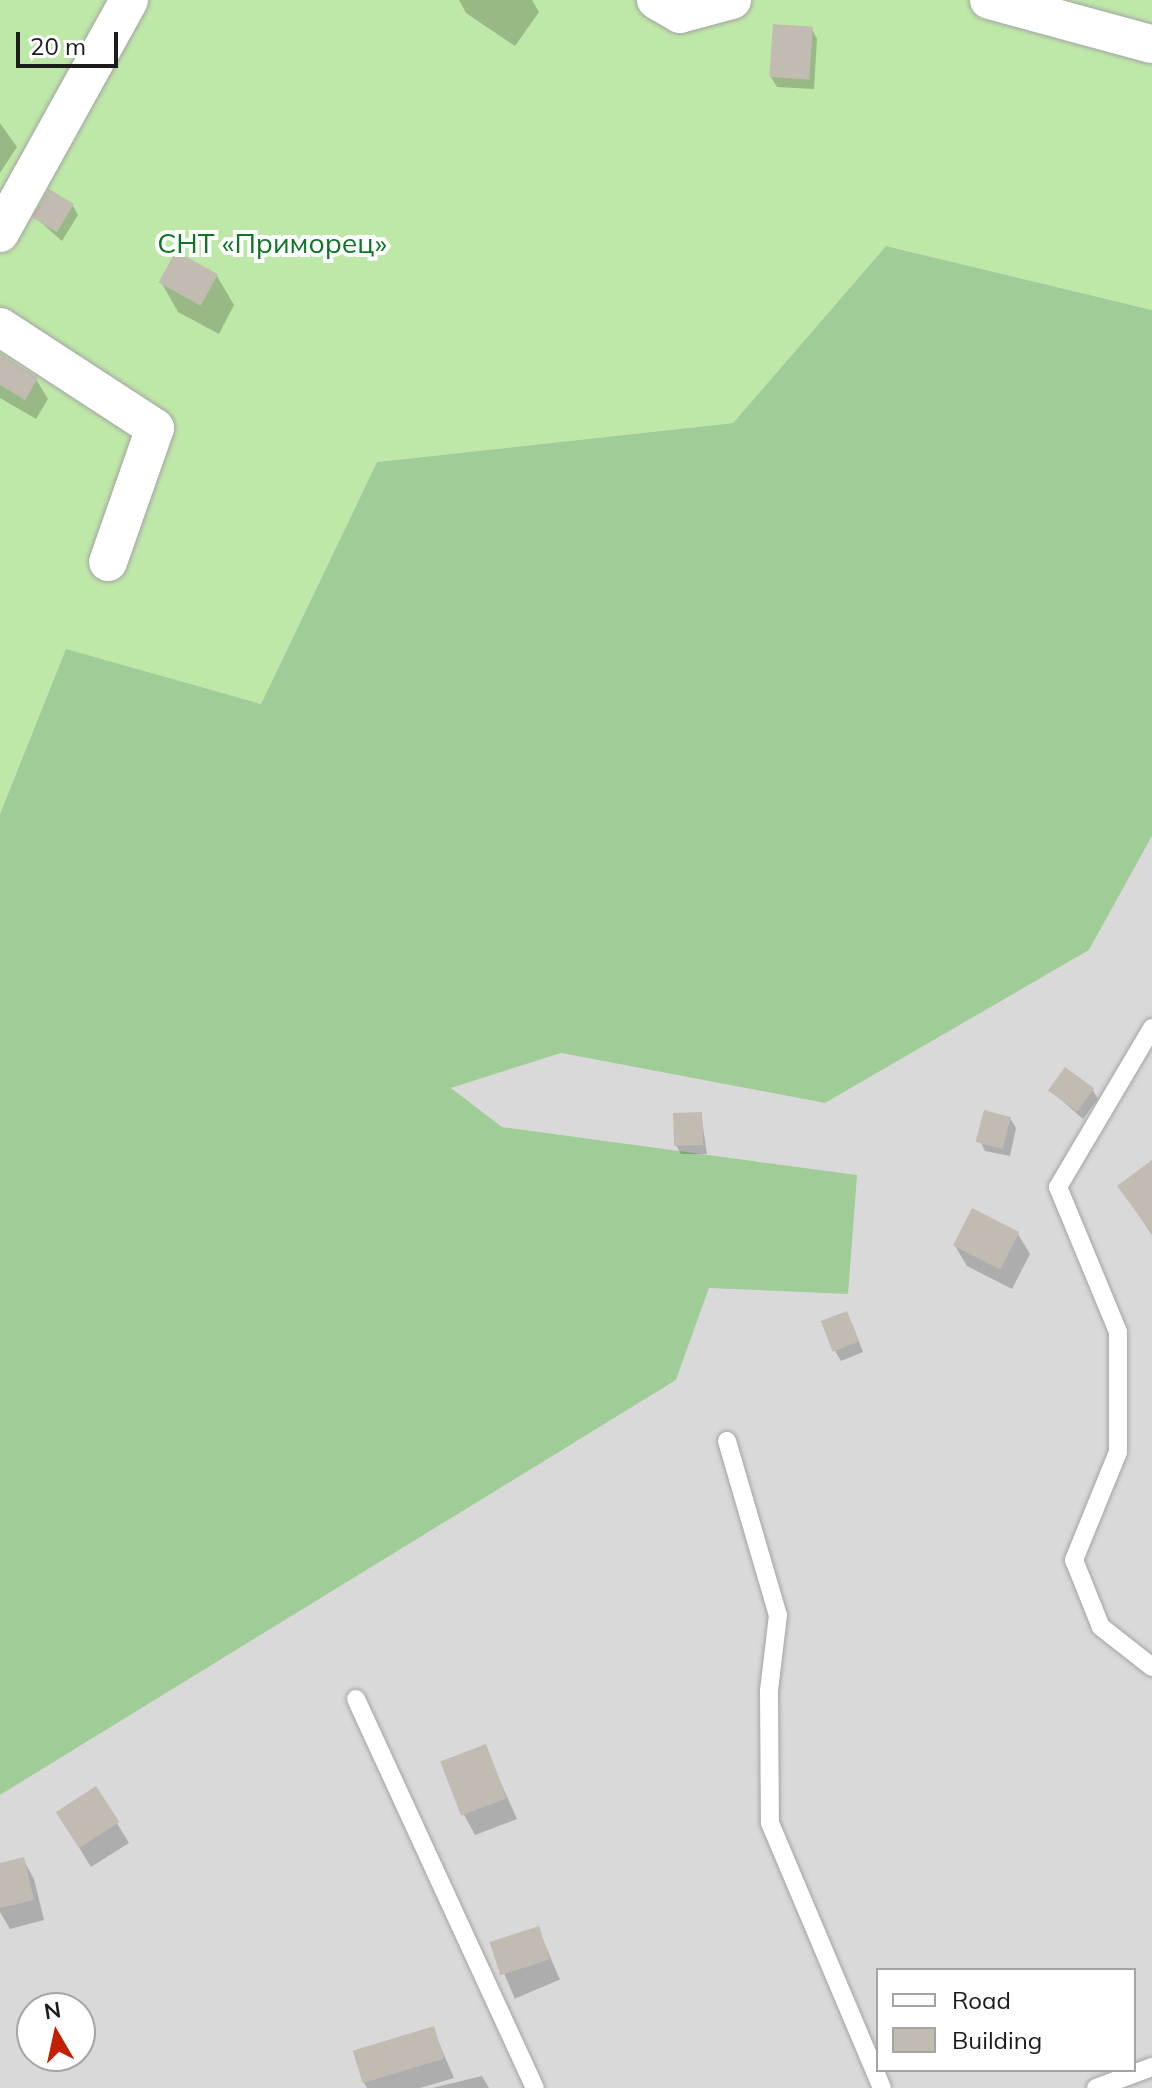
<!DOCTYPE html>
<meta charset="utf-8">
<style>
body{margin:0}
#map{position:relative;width:1152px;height:2088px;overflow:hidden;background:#edebe2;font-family:Mulish,sans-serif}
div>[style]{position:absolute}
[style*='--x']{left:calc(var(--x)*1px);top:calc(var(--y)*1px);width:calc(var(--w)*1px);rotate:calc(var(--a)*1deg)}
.residential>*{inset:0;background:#dad9d9}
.grass>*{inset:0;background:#bee8a8}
.forest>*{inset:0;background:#9fcc97}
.shadow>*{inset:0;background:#0003;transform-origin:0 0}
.building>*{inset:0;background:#c2bbb2;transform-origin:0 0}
.roads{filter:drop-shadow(0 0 2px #a3a3a3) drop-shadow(0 0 2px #a3a3a3)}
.service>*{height:18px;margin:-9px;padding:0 9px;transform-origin:9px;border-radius:9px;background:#fff}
.minor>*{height:38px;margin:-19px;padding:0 19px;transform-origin:19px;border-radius:19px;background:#fff}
span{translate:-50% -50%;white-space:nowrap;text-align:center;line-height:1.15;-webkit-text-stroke:8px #fff;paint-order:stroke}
.park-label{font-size:28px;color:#0d7725}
.legend{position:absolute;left:876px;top:1968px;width:260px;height:104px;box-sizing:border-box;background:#fff;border:2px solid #a4a4a4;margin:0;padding:10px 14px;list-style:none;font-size:24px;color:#1c1c1c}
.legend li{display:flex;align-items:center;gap:16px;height:40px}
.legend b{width:40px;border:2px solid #a4a4a4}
.north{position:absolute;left:16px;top:1992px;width:80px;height:80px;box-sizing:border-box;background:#fff;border:2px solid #a4a4a4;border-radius:50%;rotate:351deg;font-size:22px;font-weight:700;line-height:32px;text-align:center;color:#1c1c1c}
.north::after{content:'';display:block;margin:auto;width:28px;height:36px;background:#c51f03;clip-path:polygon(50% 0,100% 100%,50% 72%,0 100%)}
.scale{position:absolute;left:16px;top:32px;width:102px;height:36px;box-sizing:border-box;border:4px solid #1c1c1c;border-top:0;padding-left:10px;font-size:24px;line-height:28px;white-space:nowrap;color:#1c1c1c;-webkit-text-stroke:6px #fff;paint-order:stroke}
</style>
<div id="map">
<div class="residential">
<div style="clip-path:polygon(evenodd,1152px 836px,1152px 2088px,0 2088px,0 1795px,676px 1380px,709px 1288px,856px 1175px,502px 1127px,451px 1088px,561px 1053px,825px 1103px,1089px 950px,1152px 836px,878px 1970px,1134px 1970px,1134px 2070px,878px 2070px,878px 1970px,1152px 836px,32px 2008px,80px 2008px,80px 2056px,32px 2056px,32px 2008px)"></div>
</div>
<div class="grass">
<div style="clip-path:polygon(0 0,1152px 0,1152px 310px,886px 246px,733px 423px,377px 462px,261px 704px,66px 650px,0 814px)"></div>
</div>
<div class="forest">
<div style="clip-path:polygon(886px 246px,1152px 310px,1152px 836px,1089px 950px,825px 1103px,561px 1053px,451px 1088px,502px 1127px,857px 1175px,848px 1294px,709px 1288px,676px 1380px,0 1795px,0 814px,66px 649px,261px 704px,377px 462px,733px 423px)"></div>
</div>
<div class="shadow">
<div style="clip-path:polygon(459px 0,532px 0,539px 12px,515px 46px,466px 13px)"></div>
<div style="clip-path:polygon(812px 29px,817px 39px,814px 89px,777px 87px,771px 77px)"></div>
<div style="clip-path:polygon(0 123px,17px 147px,0 173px)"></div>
<div style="clip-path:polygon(73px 206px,78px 215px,62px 241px,36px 218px)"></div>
<div style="clip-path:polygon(217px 276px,234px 305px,219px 334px,178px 312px,161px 282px)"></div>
<div style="clip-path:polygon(0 358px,36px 379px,48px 399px,36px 419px,0 398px)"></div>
<div style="clip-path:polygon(1092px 1089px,1098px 1099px,1083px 1119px,1050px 1090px)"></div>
<div style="clip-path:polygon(701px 1114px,707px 1154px,681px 1154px,676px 1145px)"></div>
<div style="clip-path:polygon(1010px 1118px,1016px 1128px,1010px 1156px,985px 1151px,980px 1141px)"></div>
<div style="clip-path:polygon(1152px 1180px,1152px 1235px,1119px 1186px)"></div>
<div style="clip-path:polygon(1018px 1234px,1030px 1254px,1012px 1289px,967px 1266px,955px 1246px)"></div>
<div style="clip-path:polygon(852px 1323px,863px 1352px,841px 1361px,835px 1351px)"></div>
<div style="clip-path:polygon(485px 1747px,517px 1819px,475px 1835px,464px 1815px)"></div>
<div style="clip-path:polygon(96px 1789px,129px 1843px,91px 1867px,70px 1833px)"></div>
<div style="clip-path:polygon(23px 1859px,34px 1879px,44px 1920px,10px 1929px,0 1912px,0 1865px)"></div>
<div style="left:538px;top:1928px;width:56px;height:49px;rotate:67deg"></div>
<div style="clip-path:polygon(433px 2029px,454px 2078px,420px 2088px,367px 2088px,363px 2081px)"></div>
<div style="clip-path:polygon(482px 2076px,489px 2088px,432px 2088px)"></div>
</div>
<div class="building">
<div style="left:773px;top:24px;width:40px;height:53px;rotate:4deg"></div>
<div style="left:49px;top:189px;width:29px;height:33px;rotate:31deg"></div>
<div style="left:176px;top:251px;width:48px;height:36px;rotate:29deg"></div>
<div style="clip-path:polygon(0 353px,38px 378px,25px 400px,0 385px)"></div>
<div style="left:1065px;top:1067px;width:36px;height:29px;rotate:36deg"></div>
<div style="left:984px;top:1110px;width:28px;height:33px;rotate:15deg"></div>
<div style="left:702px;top:1112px;width:33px;height:29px;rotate:88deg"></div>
<div style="clip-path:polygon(1152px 1160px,1152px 1233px,1117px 1186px)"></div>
<div style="left:972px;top:1208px;width:53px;height:42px;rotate:27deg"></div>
<div style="left:847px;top:1311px;width:33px;height:28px;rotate:69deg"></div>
<div style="left:486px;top:1744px;width:58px;height:49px;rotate:69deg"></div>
<div style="left:96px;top:1786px;width:43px;height:48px;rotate:57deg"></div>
<div style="clip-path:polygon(24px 1857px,34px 1900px,0 1908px,0 1863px)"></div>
<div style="left:539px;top:1926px;width:35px;height:52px;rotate:72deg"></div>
<div style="left:434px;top:2026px;width:34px;height:85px;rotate:73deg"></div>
</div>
<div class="roads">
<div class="service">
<div style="--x:1152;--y:1028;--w:185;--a:120.6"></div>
<div style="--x:1058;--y:1187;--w:157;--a:67.5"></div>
<div style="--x:1118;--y:1332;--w:120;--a:90"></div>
<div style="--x:1118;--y:1452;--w:117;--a:112.2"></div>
<div style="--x:1074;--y:1560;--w:72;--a:68.1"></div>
<div style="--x:1101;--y:1627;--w:65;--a:38.1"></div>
<div style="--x:727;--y:1441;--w:181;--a:73.7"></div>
<div style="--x:778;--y:1615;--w:76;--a:96.8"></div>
<div style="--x:769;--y:1690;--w:133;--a:89.6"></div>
<div style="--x:770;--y:1823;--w:288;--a:67.1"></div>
<div style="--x:356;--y:1699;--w:428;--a:65.3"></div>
<div style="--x:1096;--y:2088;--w:60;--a:-20.6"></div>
</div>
<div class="minor">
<div style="--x:656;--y:0;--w:28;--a:30"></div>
<div style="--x:680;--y:14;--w:54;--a:-15.1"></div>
<div style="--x:989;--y:0;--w:168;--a:15.2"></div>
<div style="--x:0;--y:233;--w:266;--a:-61"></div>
<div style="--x:0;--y:327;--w:185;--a:33.1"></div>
<div style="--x:155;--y:428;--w:142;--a:109.3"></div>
</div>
</div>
<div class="park-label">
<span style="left:272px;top:243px">СНТ «Приморец»</span>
</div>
<ul class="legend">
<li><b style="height:10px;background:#fff"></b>Road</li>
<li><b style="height:22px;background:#c2bbb2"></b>Building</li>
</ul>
<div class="north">N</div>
<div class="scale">20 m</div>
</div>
